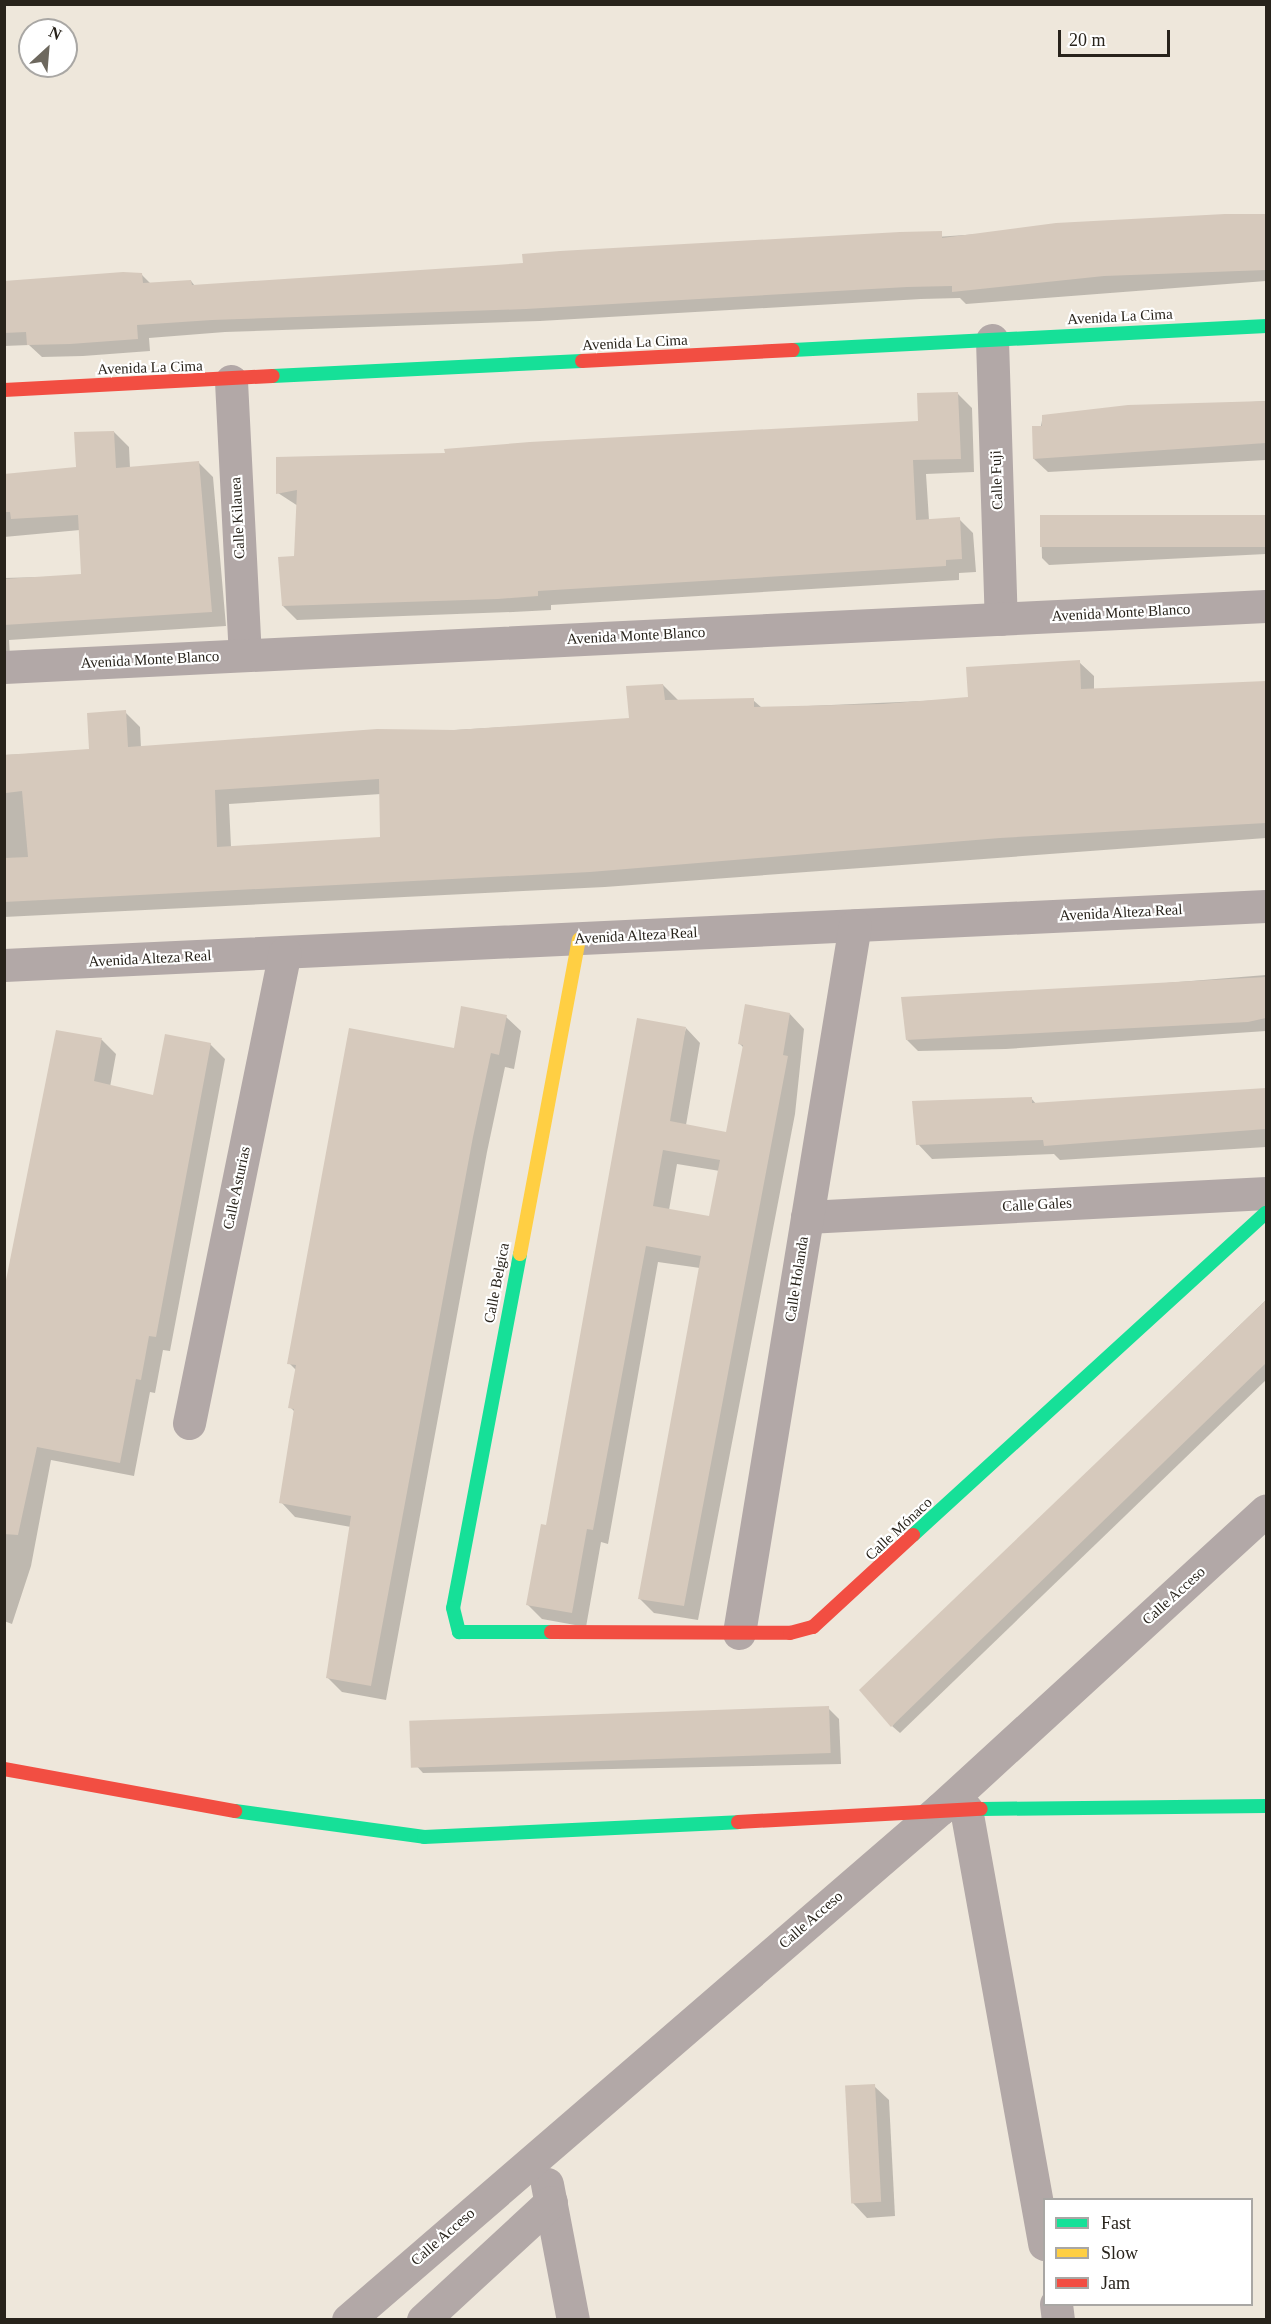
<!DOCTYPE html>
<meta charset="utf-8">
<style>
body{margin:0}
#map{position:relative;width:1271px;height:2324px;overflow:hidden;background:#eee7db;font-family:Georgia,serif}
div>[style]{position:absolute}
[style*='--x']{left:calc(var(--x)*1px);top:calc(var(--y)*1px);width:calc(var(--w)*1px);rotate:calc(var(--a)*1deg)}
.shadow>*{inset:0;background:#0003}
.building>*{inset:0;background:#d6c9bc;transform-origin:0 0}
.street>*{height:33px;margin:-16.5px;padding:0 16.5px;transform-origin:16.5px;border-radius:16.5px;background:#b2a8a7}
.fast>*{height:14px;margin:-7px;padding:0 7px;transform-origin:7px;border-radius:7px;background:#16e098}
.slow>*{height:14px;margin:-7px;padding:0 7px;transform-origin:7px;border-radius:7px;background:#ffcf43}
.jam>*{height:14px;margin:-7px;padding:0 7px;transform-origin:7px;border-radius:7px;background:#f24e42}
span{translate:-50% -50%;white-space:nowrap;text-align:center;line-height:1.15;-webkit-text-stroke:4.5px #fff;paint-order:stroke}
.street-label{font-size:15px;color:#28231b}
.frame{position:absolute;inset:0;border:6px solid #28231b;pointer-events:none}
.legend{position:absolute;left:1043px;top:2198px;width:210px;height:108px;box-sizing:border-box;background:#fff;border:2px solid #a9a7a4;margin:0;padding:8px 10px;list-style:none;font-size:18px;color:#28231b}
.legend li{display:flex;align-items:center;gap:12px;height:30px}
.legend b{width:30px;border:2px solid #a9a7a4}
.north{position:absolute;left:18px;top:18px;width:60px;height:60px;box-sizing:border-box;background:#fff;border:2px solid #a9a7a4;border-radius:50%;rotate:26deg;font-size:16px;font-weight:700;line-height:24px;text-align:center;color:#28231b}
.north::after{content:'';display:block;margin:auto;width:21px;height:27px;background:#6d685e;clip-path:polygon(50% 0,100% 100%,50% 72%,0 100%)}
.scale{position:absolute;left:1058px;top:30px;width:112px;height:27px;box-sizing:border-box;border:3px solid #28231b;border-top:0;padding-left:8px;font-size:18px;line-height:21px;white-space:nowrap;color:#28231b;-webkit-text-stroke:4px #fff;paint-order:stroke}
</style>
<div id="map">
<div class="shadow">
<div style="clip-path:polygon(1266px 215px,1266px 281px,966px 304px,960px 298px,921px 299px,540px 321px,225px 332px,149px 338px,150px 351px,83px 356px,42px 357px,29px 345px,4px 346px,4px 282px,142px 275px,151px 284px,191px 281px,195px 286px)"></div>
<div style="clip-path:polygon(958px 394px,972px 408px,974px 472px,926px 474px,929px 520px,959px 519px,973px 533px,976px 572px,959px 573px,959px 580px,551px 605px,551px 610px,513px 612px,297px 620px,283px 606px,296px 557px,298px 506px,278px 493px,446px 454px,919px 422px)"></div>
<div style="clip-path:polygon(1266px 401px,1266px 460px,1048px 472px,1034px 459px,1043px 416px)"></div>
<div style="clip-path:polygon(114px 432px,129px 447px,130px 468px,198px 462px,213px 477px,226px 626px,9px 640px,10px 658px,4px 658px,4px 578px,82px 576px,80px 530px,4px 537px,4px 475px,77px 469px)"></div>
<div style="clip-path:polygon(1266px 515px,1266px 554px,1049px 565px,1042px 558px,1041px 525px)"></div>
<div style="clip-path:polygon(evenodd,1079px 662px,1094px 676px,1094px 690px,1266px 683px,1266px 838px,605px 887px,4px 917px,4px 755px,91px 751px,125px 712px,140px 727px,141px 748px,630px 720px,663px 685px,678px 700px,753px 700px,762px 708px,969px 699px,1079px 662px,381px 794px,382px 839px,231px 847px,229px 804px,381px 794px)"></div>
<div style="clip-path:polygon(1266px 975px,1266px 1031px,1006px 1049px,918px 1051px,907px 1040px,965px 999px)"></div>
<div style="clip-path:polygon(evenodd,790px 1014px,804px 1029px,795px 1114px,698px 1620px,654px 1613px,640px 1599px,700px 1268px,658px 1262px,608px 1544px,601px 1542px,586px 1627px,542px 1619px,527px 1604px,686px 1028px,700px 1043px,686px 1125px,727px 1134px,744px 1048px,739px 1043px,790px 1014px,677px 1164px,720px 1171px,710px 1218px,669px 1210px,677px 1164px)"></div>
<div style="clip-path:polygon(506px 1017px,521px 1031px,514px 1069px,505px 1067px,487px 1152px,386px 1700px,342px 1692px,327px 1677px,351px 1527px,295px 1517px,281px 1502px,295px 1412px,290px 1407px,297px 1371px,289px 1363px,455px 1050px)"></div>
<div style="clip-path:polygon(58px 1032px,102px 1040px,116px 1054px,110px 1087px,155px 1097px,210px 1044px,225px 1059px,170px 1351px,163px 1350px,155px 1393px,150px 1392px,134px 1476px,51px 1460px,31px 1566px,12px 1624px,4px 1621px,4px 1296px)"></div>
<div style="clip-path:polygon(1266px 1090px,1266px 1147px,1060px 1160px,1054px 1154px,932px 1159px,918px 1144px,1031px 1098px,1037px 1105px)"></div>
<div style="clip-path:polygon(1266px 1300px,1266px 1380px,900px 1733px,892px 1726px,1150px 1412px)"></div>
<div style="clip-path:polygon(828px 1708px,839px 1719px,841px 1764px,423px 1773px,412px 1761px)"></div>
<div style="clip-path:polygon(874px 2086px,889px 2100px,895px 2216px,867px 2218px,853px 2203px)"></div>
</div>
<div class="building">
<div style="clip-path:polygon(1225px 214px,1266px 214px,1266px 270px,1104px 276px,952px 292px,952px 286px,907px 287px,526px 309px,212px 320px,137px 325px,138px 339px,70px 344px,27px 345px,26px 332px,4px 333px,4px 281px,123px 272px,142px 273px,143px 283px,191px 280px,192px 285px,496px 265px,523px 263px,522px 254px,560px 251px,900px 232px,942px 231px,942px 238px,1056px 223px)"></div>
<div style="clip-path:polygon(958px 392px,961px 459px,913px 460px,916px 520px,960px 517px,962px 559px,946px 560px,946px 566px,538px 591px,538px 596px,498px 599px,282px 606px,278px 557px,294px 556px,297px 490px,276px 494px,276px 457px,445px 453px,444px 449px,530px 442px,918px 421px,917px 393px)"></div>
<div style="clip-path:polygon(1266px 401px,1266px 443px,1033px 459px,1032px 426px,1042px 426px,1042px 415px,1128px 405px)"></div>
<div style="clip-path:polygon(114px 431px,116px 468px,199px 461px,212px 612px,4px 625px,4px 579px,81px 574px,78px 515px,11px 519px,10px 512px,4px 512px,4px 474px,76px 467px,74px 432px)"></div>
<div style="left:1266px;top:515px;width:32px;height:226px;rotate:90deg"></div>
<div style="clip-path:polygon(evenodd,1080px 660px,1081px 689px,1266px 681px,1266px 823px,1000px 838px,590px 872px,4px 902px,4px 858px,28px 857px,22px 791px,6px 793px,4px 755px,89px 749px,87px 713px,126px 710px,128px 747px,377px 729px,456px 730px,629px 718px,626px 686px,663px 684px,665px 700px,754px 698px,754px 707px,883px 704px,968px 697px,966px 667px,1080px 660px,379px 779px,380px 837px,217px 847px,215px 790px,379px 779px)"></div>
<div style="clip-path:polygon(1266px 977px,1266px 1018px,1248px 1022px,906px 1040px,901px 997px)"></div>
<div style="clip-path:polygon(evenodd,745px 1004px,790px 1013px,783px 1055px,788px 1056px,684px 1606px,638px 1599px,701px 1256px,646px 1246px,593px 1530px,587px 1529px,572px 1613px,526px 1605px,541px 1524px,546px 1525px,637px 1018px,686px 1027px,670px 1121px,726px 1132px,743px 1045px,738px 1044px,745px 1004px,663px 1150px,720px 1160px,709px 1216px,653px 1206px,663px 1150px)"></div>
<div style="clip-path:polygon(461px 1006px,507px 1015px,499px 1055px,491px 1053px,473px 1137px,371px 1686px,326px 1678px,351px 1516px,279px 1503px,294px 1409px,288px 1408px,296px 1365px,287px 1364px,349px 1028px,454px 1048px)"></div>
<div style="clip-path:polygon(56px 1030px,102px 1038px,94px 1081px,153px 1095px,165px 1034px,211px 1043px,156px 1337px,149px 1336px,141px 1380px,136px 1379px,120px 1463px,37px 1447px,18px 1535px,4px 1534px,4px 1290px)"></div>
<div style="clip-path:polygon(1266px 1088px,1266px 1129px,1044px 1146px,1043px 1140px,916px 1145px,912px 1101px,1032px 1097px,1032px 1103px)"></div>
<div style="clip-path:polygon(1266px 1300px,1266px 1363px,891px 1727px,859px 1690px)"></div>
<div style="left:829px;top:1706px;width:47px;height:420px;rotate:88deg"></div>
<div style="left:875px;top:2084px;width:118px;height:30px;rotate:87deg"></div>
</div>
<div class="street">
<div style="--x:992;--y:340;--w:279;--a:88.2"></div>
<div style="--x:231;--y:381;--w:274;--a:87.1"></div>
<div style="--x:4;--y:667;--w:1263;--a:-2.77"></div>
<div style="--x:4;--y:965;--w:1263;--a:-2.68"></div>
<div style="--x:807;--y:1217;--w:460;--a:-3"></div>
<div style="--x:189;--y:1423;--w:480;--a:-78.5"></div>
<div style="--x:739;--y:1633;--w:717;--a:-80.7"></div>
<div style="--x:966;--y:1809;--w:442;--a:79.8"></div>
<div style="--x:547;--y:2184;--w:138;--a:79.2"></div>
<div style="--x:1056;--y:2304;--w:16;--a:83"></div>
<div style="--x:348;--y:2320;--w:782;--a:-40.8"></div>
<div style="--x:940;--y:1809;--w:442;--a:-42.5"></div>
<div style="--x:423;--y:2320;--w:174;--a:-42.7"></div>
</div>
<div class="fast">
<div style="--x:793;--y:350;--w:474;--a:-2.9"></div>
<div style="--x:273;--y:376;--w:309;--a:-2.8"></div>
<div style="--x:520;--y:1254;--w:360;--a:100.7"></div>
<div style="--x:453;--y:1608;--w:25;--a:76"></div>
<div style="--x:459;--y:1632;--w:92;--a:0"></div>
<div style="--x:913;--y:1535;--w:478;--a:-42.4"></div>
<div style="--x:981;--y:1809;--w:285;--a:-0.6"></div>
<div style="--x:235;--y:1811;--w:191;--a:7.8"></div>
<div style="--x:424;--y:1837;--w:314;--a:-2.7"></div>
</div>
<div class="slow">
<div style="--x:520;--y:1254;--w:320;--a:-79.4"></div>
</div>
<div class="jam">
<div style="--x:582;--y:361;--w:211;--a:-3"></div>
<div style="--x:4;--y:390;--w:269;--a:-3"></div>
<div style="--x:551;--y:1632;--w:239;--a:0.2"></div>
<div style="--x:790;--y:1633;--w:24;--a:-15"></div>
<div style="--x:813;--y:1627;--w:136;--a:-42.6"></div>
<div style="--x:4;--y:1769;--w:235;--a:10.3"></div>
<div style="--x:738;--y:1822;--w:243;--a:-3.1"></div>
</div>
<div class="street-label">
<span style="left:1120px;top:317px;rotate:-3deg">Avenida La Cima</span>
<span style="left:635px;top:343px;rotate:-3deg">Avenida La Cima</span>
<span style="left:150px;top:368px;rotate:-2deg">Avenida La Cima</span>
<span style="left:997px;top:480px;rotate:-92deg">Calle Fuji</span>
<span style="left:238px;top:518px;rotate:-93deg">Calle Kilauea</span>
<span style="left:1121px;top:613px;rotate:-3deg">Avenida Monte Blanco</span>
<span style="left:636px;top:636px;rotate:-3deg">Avenida Monte Blanco</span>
<span style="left:150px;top:660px;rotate:-3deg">Avenida Monte Blanco</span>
<span style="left:1121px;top:913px;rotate:-3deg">Avenida Alteza Real</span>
<span style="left:636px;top:936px;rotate:-3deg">Avenida Alteza Real</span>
<span style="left:150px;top:959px;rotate:-3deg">Avenida Alteza Real</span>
<span style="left:237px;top:1188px;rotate:-78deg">Calle Asturias</span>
<span style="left:1037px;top:1205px;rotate:-3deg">Calle Gales</span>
<span style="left:797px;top:1279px;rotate:-81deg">Calle Holanda</span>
<span style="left:497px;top:1283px;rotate:-79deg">Calle Belgica</span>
<span style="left:899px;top:1529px;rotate:-43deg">Calle Mónaco</span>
<span style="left:1174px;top:1596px;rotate:-42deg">Calle Acceso</span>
<span style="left:811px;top:1920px;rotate:-41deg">Calle Acceso</span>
<span style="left:443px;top:2237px;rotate:-41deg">Calle Acceso</span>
</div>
<div class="frame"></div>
<ul class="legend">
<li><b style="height:8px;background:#16e098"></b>Fast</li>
<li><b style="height:8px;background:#ffcf43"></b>Slow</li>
<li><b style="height:8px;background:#f24e42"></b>Jam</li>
</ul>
<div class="north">N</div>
<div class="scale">20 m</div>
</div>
